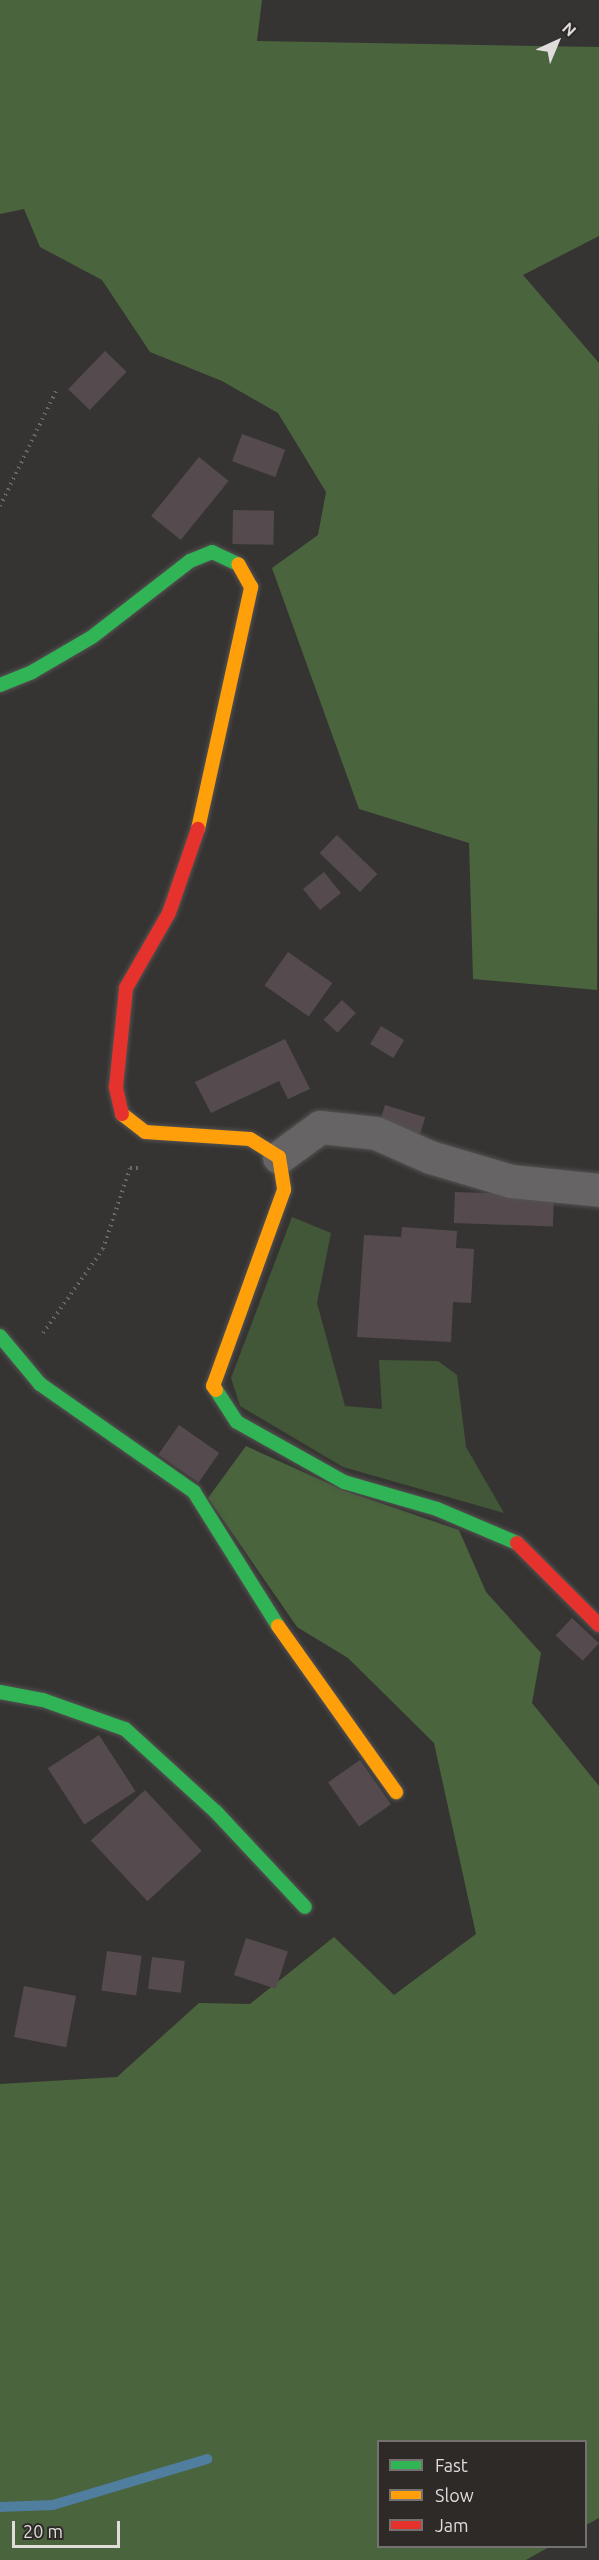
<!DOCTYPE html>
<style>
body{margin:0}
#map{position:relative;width:599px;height:2560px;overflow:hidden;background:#363433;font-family:Ubuntu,sans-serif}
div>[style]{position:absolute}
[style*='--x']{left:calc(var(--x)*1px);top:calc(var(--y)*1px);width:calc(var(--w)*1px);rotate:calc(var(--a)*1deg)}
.green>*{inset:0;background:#425737}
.forest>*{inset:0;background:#4a643d}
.stream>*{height:10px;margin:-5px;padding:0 5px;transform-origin:5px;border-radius:5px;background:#4f7e9e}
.building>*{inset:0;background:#554b4f;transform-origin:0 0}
.path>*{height:4px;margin-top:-2px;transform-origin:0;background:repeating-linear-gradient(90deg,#6a6969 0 1.5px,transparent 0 6px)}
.roads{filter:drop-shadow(0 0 2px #545251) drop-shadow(0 0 2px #545251)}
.street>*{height:33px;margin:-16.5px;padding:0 16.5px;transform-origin:16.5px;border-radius:16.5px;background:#666464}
.fast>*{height:14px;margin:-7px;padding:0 7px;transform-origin:7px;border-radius:7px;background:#30b455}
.slow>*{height:14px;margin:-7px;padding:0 7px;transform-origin:7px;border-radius:7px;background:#ff9f0a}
.jam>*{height:14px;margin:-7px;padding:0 7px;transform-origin:7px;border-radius:7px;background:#e5322d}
span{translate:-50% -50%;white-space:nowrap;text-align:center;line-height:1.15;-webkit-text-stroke:4.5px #2d2a28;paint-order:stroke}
.legend{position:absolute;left:377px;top:2440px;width:210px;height:108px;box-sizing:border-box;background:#2d2a28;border:2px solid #747170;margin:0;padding:8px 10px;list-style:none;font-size:18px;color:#dfdcdb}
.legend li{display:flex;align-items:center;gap:12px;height:30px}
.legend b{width:30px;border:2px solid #747170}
.north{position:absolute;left:527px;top:12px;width:60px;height:60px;-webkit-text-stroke:4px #2d2a28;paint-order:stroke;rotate:44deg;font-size:16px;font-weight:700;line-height:24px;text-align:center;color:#dfdcdb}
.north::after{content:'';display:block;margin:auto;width:21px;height:27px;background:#dfdcdb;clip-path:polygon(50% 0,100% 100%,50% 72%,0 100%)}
.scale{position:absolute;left:12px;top:2521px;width:108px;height:27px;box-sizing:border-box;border:3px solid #dfdcdb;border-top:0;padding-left:8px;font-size:18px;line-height:21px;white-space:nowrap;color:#dfdcdb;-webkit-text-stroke:4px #2d2a28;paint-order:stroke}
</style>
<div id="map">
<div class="green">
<div style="clip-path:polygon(292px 1217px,331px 1233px,317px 1303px,345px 1406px,382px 1409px,379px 1360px,438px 1361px,457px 1375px,466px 1447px,504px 1513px,343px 1467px,240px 1406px,231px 1378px)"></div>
</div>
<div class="forest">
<div style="clip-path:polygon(0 0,262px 0,257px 41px,599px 47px,599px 236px,523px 275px,599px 363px,597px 990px,473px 979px,469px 843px,359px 809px,272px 568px,318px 535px,326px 492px,278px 413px,222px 381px,150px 352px,102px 280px,40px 247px,24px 209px,0 214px)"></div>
<div style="clip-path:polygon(246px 1446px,345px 1491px,459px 1530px,486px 1592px,541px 1653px,532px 1703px,599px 1786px,599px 2518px,586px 2525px,586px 2442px,378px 2442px,378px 2546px,549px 2547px,526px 2560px,0 2560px,0 2084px,117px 2077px,199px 2003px,250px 2004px,334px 1937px,394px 1995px,476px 1934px,434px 1743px,348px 1658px,297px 1627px,208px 1498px)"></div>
</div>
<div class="stream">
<div style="--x:0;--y:2507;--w:53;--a:-2.2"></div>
<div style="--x:53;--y:2505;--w:161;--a:-16.6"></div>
</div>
<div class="building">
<div style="left:105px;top:351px;width:30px;height:53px;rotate:44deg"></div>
<div style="left:242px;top:434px;width:46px;height:29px;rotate:20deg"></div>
<div style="left:199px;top:457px;width:38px;height:76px;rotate:39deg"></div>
<div style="left:233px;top:510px;width:41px;height:34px;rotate:1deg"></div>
<div style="left:337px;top:835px;width:56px;height:25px;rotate:44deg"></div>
<div style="left:324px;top:872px;width:27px;height:27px;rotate:51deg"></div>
<div style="left:288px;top:952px;width:54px;height:41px;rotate:35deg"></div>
<div style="left:342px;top:1000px;width:19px;height:27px;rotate:43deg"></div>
<div style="left:381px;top:1026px;width:27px;height:21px;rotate:31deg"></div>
<div style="clip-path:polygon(285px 1039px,310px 1089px,288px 1099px,279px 1081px,211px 1113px,195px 1082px)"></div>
<div style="left:385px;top:1105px;width:42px;height:24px;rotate:17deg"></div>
<div style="left:455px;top:1192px;width:99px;height:31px;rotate:2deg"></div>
<div style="clip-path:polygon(402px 1227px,457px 1231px,456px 1248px,474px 1249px,471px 1303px,453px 1302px,451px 1342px,357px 1337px,364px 1235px,401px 1237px)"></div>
<div style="left:179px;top:1425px;width:49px;height:36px;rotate:35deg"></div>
<div style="left:572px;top:1618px;width:37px;height:24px;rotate:43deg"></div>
<div style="left:99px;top:1735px;width:67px;height:61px;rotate:57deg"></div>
<div style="left:360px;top:1760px;width:54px;height:39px;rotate:55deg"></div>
<div style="left:145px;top:1790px;width:83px;height:74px;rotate:47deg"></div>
<div style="left:246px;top:1938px;width:44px;height:39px;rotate:18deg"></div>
<div style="left:107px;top:1951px;width:35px;height:40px;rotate:8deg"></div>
<div style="left:152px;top:1957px;width:33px;height:32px;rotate:7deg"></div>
<div style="left:24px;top:1986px;width:53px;height:52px;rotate:11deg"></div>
</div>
<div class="path">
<div style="--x:0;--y:506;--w:130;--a:-64"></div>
<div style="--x:43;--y:1333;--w:103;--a:-54.5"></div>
<div style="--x:103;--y:1249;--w:85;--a:-71.6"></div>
<div style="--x:130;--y:1168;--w:8;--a:0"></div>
</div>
<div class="roads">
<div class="street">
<div style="--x:279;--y:1157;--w:51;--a:-36.2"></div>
<div style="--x:320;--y:1127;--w:56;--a:6.1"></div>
<div style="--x:376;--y:1133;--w:59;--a:24"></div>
<div style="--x:430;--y:1157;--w:84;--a:16.5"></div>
<div style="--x:511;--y:1181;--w:88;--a:5.8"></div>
</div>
<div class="fast">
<div style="--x:0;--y:685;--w:35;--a:-22"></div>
<div style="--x:32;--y:672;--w:69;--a:-30.3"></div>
<div style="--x:92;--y:637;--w:124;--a:-37.8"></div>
<div style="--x:190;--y:561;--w:24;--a:-22"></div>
<div style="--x:212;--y:552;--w:29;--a:25"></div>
<div style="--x:0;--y:1336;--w:62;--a:50.2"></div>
<div style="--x:40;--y:1384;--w:188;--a:35"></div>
<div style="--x:194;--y:1492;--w:158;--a:57.9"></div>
<div style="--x:216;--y:1390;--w:38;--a:57"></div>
<div style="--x:237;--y:1422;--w:123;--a:29.3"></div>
<div style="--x:344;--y:1482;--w:97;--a:16.2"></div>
<div style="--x:437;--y:1509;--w:87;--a:23"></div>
<div style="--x:0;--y:1692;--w:44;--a:10.5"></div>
<div style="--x:43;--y:1700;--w:87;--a:19.5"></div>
<div style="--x:125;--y:1729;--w:123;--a:42.4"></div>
<div style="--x:216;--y:1812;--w:130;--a:46.9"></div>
</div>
<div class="slow">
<div style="--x:198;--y:829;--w:248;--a:-77.6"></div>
<div style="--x:251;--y:587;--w:26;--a:-119"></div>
<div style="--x:122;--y:1114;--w:29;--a:38"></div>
<div style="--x:145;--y:1132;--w:105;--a:3.8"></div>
<div style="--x:250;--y:1139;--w:34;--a:32"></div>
<div style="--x:279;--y:1157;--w:33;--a:81"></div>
<div style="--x:284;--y:1190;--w:208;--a:109.9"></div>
<div style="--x:213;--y:1386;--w:5;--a:53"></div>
<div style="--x:278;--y:1626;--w:204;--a:54.6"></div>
</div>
<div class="jam">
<div style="--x:122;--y:1114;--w:28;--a:-103"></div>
<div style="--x:116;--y:1087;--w:100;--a:-84.2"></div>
<div style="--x:126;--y:988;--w:86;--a:-60.2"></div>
<div style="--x:169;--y:913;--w:89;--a:-71"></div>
<div style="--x:517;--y:1543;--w:116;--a:45"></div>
</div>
</div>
<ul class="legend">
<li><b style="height:8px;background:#30b455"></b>Fast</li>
<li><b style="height:8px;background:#ff9f0a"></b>Slow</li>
<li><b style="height:8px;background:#e5322d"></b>Jam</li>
</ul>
<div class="north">N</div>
<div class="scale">20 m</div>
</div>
